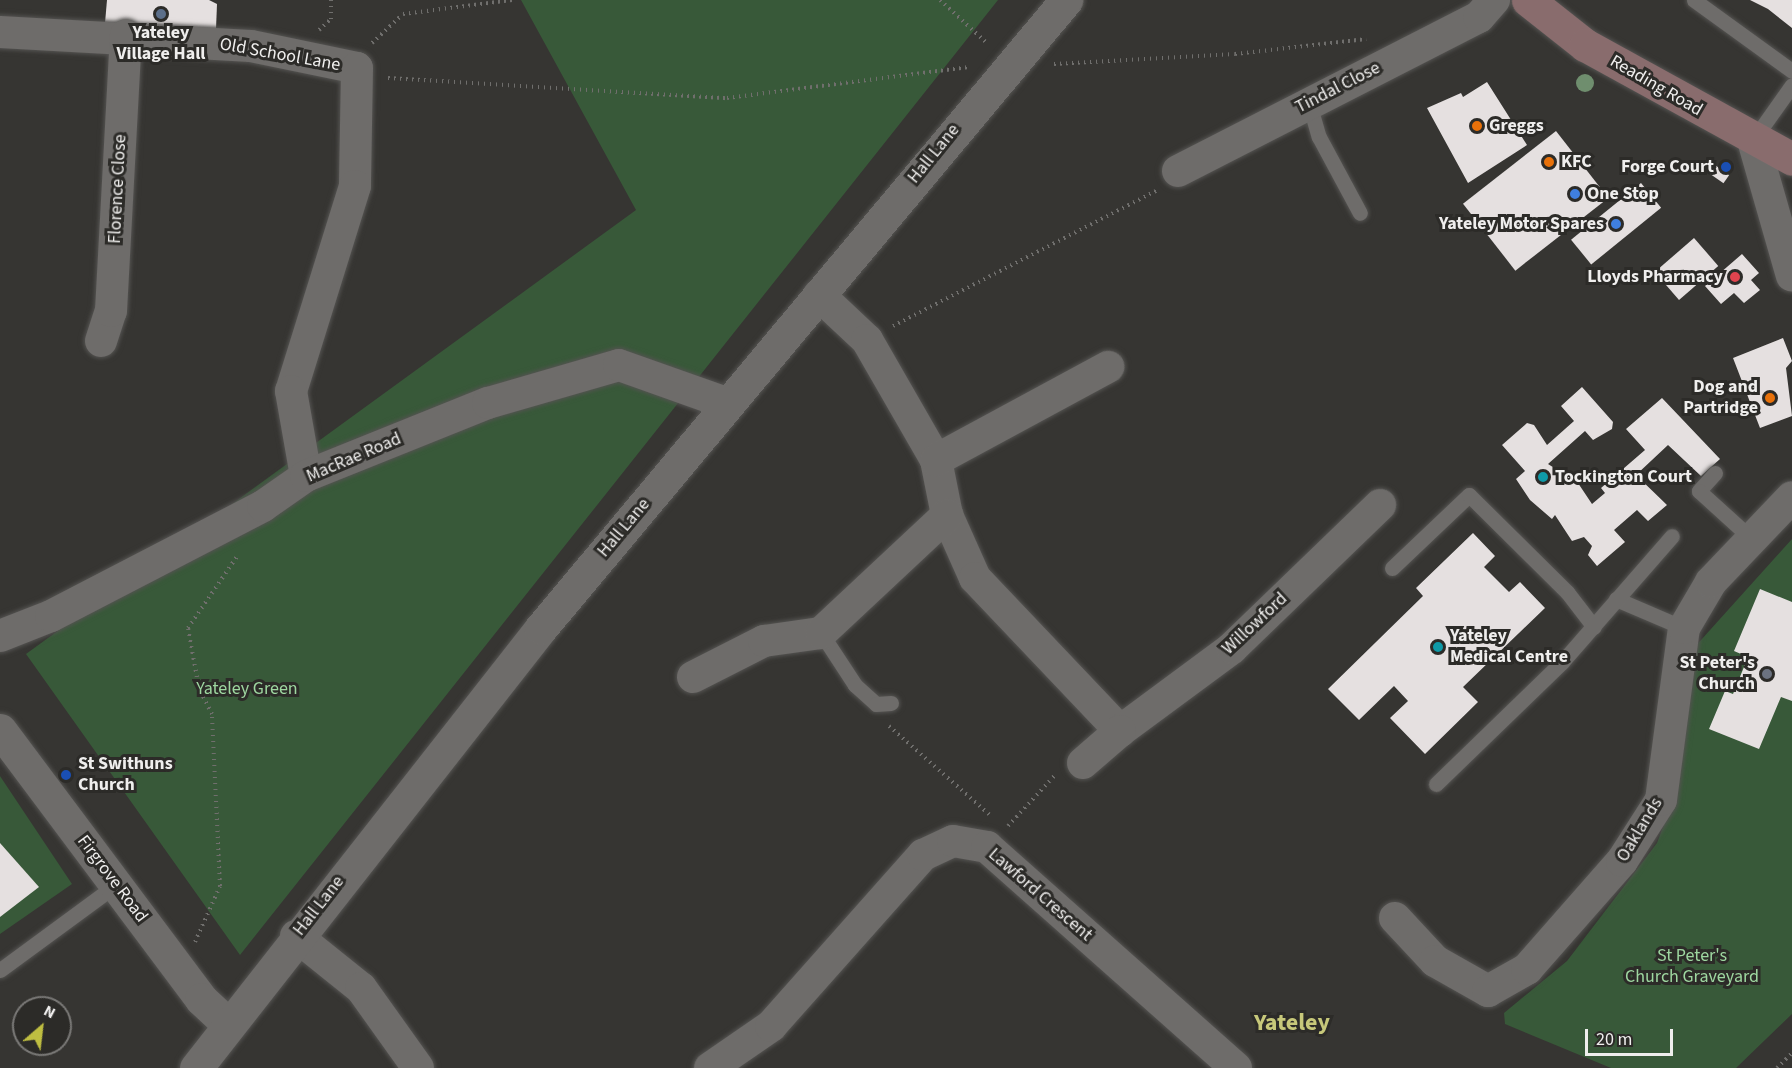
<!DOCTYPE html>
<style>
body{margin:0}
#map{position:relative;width:1792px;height:1068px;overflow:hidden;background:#363532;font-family:"Source Sans 3",sans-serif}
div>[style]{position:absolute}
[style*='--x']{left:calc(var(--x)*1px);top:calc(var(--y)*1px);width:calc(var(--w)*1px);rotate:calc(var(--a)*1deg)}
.green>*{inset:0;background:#385939}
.building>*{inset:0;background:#e5e0e0;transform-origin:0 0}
.path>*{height:4px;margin-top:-2px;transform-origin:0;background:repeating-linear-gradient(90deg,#706f6d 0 1.5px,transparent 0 6px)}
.roads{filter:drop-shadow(0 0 2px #545351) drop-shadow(0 0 2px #545351)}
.service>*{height:15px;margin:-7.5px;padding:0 7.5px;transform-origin:7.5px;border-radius:7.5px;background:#6e6c6a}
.minor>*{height:32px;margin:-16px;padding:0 16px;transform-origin:16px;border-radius:16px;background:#6e6c6a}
.tertiary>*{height:33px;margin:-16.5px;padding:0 16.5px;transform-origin:16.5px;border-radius:16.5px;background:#6e6c6a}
.secondary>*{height:33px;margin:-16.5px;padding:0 16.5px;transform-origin:16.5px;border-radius:16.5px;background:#896c6d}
.trees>*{width:18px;height:18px;margin:-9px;border-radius:50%;background:#6f8e6e}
.dots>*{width:16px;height:16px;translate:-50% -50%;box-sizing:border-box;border:3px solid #2c2b28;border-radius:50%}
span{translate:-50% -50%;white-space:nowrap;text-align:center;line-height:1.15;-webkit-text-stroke:6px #2c2b28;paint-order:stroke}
.poi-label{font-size:18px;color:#efeeed;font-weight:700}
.left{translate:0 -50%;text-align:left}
.right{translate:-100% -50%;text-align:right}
.street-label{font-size:18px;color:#efeeed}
.park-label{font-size:18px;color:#9ed7a0}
.district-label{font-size:24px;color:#c7c87a;font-weight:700}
.north{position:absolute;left:12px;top:996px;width:60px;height:60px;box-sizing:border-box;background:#2c2b28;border:2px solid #7a7977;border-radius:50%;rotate:28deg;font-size:16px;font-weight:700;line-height:24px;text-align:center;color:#efeeed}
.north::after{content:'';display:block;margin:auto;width:21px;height:27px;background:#bfbe41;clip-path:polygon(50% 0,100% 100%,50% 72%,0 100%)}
.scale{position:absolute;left:1585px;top:1029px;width:88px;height:27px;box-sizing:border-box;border:3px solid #efeeed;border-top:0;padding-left:8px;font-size:18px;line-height:21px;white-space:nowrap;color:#efeeed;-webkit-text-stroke:4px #2c2b28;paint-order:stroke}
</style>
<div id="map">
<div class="green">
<div style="clip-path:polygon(521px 0,998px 0,240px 955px,26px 654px,636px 210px)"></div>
<div style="clip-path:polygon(1792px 539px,1792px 1014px,1736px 1068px,1611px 1068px,1505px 1024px,1504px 1013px,1567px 961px,1657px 843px,1679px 783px,1692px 650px)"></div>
<div style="clip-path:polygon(0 776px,72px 884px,0 934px)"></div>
</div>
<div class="building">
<div style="clip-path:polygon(107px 0,209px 0,217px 4px,216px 29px,105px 23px)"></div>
<div style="clip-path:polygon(1750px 0,1792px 0,1792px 28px,1768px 9px)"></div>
<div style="clip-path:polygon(1487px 82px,1527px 145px,1468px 183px,1427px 108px,1461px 93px,1463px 97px)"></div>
<div style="left:1556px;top:131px;width:85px;height:118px;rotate:52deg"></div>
<div style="left:1712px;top:163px;width:21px;height:10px;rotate:35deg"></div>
<div style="left:1641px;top:183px;width:32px;height:90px;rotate:51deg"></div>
<div style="left:1694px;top:238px;width:37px;height:52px;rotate:49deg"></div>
<div style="clip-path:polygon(1742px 254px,1759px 273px,1751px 280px,1760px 290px,1744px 303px,1734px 293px,1721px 304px,1705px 286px)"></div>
<div style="clip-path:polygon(1783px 338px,1792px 361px,1786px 368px,1792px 416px,1760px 428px,1733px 358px)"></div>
<div style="clip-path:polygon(1582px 387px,1613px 422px,1612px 429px,1593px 440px,1585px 431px,1548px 464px,1578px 483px,1592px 504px,1605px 493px,1601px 488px,1645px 450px,1626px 429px,1662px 398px,1720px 459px,1701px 476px,1668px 445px,1636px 475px,1667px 505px,1648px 521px,1637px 510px,1614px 530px,1625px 542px,1597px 566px,1588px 555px,1592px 546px,1584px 537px,1572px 541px,1555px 515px,1552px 519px,1530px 500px,1516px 479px,1525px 471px,1502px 445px,1527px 423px,1534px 425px,1547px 445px,1574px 421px,1561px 406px)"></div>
<div style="clip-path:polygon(1473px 533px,1495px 556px,1484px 567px,1509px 592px,1520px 582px,1545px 608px,1463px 687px,1478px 702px,1425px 754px,1390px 718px,1408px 701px,1394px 686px,1359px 720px,1328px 689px,1423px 596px,1416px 588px)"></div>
<div style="clip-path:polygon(1760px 589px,1792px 602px,1792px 701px,1781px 697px,1759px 749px,1709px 729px,1725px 691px,1733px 694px,1748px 657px,1734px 651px)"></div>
<div style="clip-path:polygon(0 843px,39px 887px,0 917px)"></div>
</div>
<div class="path">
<div style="--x:940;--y:0;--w:65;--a:42.5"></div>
<div style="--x:319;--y:30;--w:16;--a:-43"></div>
<div style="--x:331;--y:19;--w:19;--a:-90"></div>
<div style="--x:372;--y:43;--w:42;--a:-43.1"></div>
<div style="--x:403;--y:14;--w:110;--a:-7.3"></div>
<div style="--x:1054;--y:64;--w:181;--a:-3.2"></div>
<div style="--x:1235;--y:54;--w:132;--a:-6.5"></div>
<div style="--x:388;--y:78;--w:340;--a:3.4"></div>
<div style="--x:727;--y:98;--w:244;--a:-7.3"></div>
<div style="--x:893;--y:326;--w:296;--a:-27.2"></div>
<div style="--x:889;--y:726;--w:136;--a:41.4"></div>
<div style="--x:1008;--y:826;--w:71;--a:-47.3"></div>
<div style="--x:195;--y:942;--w:61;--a:-65.9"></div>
<div style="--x:220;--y:886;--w:172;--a:-92.7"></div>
<div style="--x:212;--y:714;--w:28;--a:-117"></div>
<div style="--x:199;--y:689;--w:62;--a:-100.2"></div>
<div style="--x:188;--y:628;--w:88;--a:-55.6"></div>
<div style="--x:1777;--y:1068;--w:21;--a:-45"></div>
</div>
<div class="roads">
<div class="service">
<div style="--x:1694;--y:0;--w:121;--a:35.9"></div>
<div style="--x:1309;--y:103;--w:35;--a:74"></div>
<div style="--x:1319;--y:137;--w:86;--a:61.7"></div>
<div style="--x:1753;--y:140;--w:67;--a:-54.7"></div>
<div style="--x:1715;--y:473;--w:24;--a:132"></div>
<div style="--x:1699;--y:491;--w:72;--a:42.2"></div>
<div style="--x:1392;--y:568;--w:106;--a:-43.5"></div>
<div style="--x:1469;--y:495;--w:138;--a:44.7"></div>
<div style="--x:1567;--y:592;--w:44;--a:52.4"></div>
<div style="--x:1616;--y:599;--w:74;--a:23.1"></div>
<div style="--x:821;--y:633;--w:62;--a:56.8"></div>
<div style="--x:855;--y:685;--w:28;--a:42"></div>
<div style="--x:876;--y:704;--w:15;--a:-4"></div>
<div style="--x:1436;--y:784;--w:175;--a:-44.1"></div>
<div style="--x:1562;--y:662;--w:167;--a:-48.9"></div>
<div style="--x:0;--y:970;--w:145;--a:-36.3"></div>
</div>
<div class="minor">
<div style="--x:0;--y:32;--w:251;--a:3.2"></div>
<div style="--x:251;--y:46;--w:108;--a:11.7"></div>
<div style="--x:357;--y:68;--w:118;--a:91"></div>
<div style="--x:355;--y:186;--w:215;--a:107.3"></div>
<div style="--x:291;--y:391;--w:86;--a:80"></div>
<div style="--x:1753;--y:140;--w:141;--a:74"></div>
<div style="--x:1178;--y:171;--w:338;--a:-27.1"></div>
<div style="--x:1479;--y:17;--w:23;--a:-49"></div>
<div style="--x:819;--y:295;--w:66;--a:43.2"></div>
<div style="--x:867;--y:340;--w:138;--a:60.1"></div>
<div style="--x:936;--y:460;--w:56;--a:78.7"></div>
<div style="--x:947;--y:515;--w:69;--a:66"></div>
<div style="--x:975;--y:578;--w:211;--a:46.5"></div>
<div style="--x:1120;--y:731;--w:139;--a:-36.5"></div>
<div style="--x:1232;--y:648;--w:206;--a:-44"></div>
<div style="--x:101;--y:341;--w:32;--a:-72"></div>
<div style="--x:111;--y:311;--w:276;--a:-86.9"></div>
<div style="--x:936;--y:460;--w:196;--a:-28.4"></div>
<div style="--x:0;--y:636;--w:55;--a:-21.4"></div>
<div style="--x:51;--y:616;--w:239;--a:-27.4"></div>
<div style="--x:263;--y:506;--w:52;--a:-34.9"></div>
<div style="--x:306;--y:476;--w:196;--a:-21.9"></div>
<div style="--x:488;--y:403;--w:136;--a:-16.2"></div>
<div style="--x:619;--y:365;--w:117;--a:19.5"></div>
<div style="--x:693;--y:677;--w:80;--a:-26.9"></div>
<div style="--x:764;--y:641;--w:58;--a:-8"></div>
<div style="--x:821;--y:633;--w:173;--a:-43.1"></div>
<div style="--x:1083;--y:763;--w:49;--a:-40.9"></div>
<div style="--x:1395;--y:918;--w:59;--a:47.1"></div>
<div style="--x:1435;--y:961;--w:61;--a:29.5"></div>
<div style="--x:1488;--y:991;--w:45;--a:-29.4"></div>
<div style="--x:1527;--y:969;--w:144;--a:-48.7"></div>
<div style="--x:1622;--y:861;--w:72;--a:-57.4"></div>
<div style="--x:1661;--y:800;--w:174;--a:-82.4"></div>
<div style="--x:1684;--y:628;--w:53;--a:-59.6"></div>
<div style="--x:1711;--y:582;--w:117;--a:-46.4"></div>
<div style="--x:296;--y:936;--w:83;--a:38.7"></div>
<div style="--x:361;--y:988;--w:98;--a:54.5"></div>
<div style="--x:710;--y:1068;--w:74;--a:-34.5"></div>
<div style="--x:771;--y:1026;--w:229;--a:-48.4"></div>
<div style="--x:923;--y:855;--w:33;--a:-25"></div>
<div style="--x:953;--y:841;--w:35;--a:10"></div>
<div style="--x:987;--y:847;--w:333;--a:41.6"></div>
</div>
<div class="tertiary">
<div style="--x:0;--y:730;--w:336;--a:53.2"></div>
<div style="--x:201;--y:999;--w:38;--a:43"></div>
<div style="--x:196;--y:1068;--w:559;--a:-51.9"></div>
<div style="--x:541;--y:628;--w:819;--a:-50.1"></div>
</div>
<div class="secondary">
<div style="--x:1528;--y:0;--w:73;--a:38.3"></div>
<div style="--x:1585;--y:45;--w:236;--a:28.8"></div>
</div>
</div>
<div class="trees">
<div style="left:1585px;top:83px"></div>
</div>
<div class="dots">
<div style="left:161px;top:14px;background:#5c6f8a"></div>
<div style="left:1477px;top:126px;background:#e8710a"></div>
<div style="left:1549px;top:162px;background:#e8710a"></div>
<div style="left:1726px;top:167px;background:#1a4fb4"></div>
<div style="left:1575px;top:194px;background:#3f7fe0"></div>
<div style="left:1616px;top:224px;background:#3f7fe0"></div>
<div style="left:1735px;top:277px;background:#e0444e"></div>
<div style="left:1770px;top:398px;background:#e8710a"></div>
<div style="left:1543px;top:477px;background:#0f9aa8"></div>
<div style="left:1438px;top:647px;background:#0f9aa8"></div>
<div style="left:1767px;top:674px;background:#6b7280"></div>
<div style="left:66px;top:775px;background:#1a4fb4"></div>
</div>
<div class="poi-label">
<span style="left:161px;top:44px">Yateley<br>Village Hall</span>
<span class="left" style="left:1489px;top:126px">Greggs</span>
<span class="left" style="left:1561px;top:162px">KFC</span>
<span class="right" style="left:1714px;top:167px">Forge Court</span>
<span class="left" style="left:1587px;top:194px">One Stop</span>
<span class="right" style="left:1604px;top:224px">Yateley Motor Spares</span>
<span class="right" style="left:1723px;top:277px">Lloyds Pharmacy</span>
<span class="right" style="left:1758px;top:398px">Dog and<br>Partridge</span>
<span class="left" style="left:1555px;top:477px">Tockington Court</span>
<span class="left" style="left:1450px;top:647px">Yateley<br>Medical Centre</span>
<span class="right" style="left:1755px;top:674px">St Peter's<br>Church</span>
<span class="left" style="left:78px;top:775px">St Swithuns<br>Church</span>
</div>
<div class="street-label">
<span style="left:280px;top:55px;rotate:10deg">Old School Lane</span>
<span style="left:1656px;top:86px;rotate:30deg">Reading Road</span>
<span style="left:1338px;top:88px;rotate:-27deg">Tindal Close</span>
<span style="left:934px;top:154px;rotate:-51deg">Hall Lane</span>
<span style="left:118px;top:189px;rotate:-87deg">Florence Close</span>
<span style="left:354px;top:458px;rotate:-23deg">MacRae Road</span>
<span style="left:624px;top:528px;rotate:-50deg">Hall Lane</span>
<span style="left:1255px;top:624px;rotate:-43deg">Willowford</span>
<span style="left:1640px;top:830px;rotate:-59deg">Oaklands</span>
<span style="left:112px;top:879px;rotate:53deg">Firgrove Road</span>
<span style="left:1040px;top:895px;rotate:41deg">Lawford Crescent</span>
<span style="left:319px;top:906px;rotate:-52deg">Hall Lane</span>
</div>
<div class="park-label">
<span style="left:247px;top:689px">Yateley Green</span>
<span style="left:1692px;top:967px">St Peter's<br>Church Graveyard</span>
</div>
<div class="district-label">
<span style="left:1292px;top:1023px">Yateley</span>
</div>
<div class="north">N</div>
<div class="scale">20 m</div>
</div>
